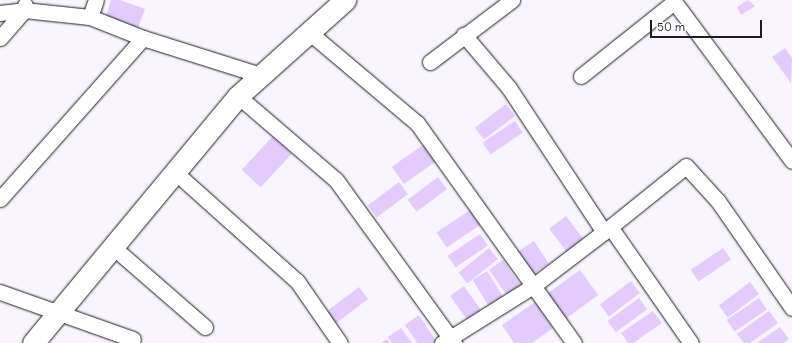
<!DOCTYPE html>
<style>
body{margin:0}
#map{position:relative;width:792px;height:343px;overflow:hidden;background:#f9f5ff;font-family:Delius,sans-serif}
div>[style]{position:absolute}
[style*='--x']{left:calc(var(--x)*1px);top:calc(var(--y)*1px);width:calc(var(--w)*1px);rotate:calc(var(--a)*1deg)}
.building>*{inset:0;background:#e3ccfd;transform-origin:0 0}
.roads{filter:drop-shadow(0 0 1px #1c1c1c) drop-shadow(0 0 1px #1c1c1c)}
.street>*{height:15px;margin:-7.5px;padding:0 7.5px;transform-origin:7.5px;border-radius:7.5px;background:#fff}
.secondary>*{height:21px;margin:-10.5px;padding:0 10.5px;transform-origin:10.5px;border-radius:10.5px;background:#fff}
span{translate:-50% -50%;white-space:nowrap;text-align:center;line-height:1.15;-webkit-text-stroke:3.5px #fff;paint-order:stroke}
.scale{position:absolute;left:650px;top:20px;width:112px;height:18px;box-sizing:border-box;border:2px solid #1c1c1c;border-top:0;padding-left:5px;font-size:12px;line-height:14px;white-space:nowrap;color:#1c1c1c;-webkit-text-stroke:3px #fff;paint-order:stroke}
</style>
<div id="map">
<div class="building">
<div style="clip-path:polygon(111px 0,120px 0,145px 9px,137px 31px,105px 20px)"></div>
<div style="clip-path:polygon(748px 0,755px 6px,741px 15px,737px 7px)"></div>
<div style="clip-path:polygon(785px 48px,792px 58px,791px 83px,772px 57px)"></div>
<div style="left:506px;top:104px;width:15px;height:39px;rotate:53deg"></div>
<div style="left:515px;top:121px;width:14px;height:39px;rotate:56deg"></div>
<div style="left:273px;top:136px;width:26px;height:46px;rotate:43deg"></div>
<div style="left:423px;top:145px;width:21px;height:38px;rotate:55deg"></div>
<div style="left:438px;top:177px;width:15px;height:38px;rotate:53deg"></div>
<div style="left:399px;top:182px;width:15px;height:39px;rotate:53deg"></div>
<div style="left:473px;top:208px;width:18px;height:44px;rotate:56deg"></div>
<div style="left:566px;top:216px;width:30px;height:21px;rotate:53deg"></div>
<div style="left:480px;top:234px;width:14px;height:39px;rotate:56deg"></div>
<div style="left:534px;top:241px;width:27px;height:22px;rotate:57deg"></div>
<div style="left:489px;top:248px;width:14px;height:39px;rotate:51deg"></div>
<div style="left:723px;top:248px;width:14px;height:39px;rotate:56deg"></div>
<div style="left:503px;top:260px;width:32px;height:17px;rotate:55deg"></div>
<div style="left:580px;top:270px;width:31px;height:43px;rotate:54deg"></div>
<div style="left:487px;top:271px;width:32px;height:17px;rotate:58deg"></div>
<div style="left:631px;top:281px;width:15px;height:39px;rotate:53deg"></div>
<div style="left:750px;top:282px;width:15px;height:39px;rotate:53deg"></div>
<div style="left:464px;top:286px;width:32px;height:17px;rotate:55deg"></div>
<div style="left:359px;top:287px;width:15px;height:41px;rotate:53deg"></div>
<div style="left:639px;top:298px;width:14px;height:39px;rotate:54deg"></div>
<div style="left:759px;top:298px;width:14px;height:39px;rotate:56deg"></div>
<div style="clip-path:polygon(535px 302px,553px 328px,532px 343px,514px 343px,502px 325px)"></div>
<div style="clip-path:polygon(653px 311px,662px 323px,633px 343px,628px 343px,621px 333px)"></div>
<div style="clip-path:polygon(769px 311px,778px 323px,750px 343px,744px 343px,737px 334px)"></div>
<div style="clip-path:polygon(419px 315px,436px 341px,434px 343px,417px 343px,405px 325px)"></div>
<div style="clip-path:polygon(780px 327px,789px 339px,783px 343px,757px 343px)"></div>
<div style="clip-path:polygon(401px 328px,412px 343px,392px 343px,388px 337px)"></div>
<div style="clip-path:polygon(387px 339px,390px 343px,381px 343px)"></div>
</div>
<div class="roads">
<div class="street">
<div style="--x:673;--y:0;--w:200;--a:53.5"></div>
<div style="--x:0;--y:13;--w:24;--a:-7"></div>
<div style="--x:24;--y:10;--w:66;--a:6.1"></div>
<div style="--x:90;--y:17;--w:57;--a:21.6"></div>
<div style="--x:143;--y:38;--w:123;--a:17.5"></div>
<div style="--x:90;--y:17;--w:18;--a:-71"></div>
<div style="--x:310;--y:33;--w:140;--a:40.1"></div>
<div style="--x:417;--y:123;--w:270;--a:54.5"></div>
<div style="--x:0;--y:38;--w:37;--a:-49"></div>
<div style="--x:24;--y:10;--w:5;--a:-79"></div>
<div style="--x:430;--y:62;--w:103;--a:-37.1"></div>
<div style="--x:581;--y:76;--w:119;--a:-38.5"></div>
<div style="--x:238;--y:96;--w:129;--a:40.6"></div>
<div style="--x:336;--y:180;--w:201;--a:54.1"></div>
<div style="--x:176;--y:173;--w:162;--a:41.8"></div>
<div style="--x:297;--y:281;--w:75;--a:55.3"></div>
<div style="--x:0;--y:199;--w:215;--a:-48.4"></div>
<div style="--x:611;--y:228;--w:140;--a:55.2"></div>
<div style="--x:604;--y:232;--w:105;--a:-38.8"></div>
<div style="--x:686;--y:166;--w:47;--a:47.6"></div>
<div style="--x:718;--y:201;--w:130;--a:55.3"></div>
<div style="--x:113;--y:247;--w:122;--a:41"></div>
<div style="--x:0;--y:292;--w:141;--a:19.5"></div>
<div style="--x:442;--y:343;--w:107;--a:-32.1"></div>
<div style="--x:533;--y:286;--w:89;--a:-37.3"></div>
<div style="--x:604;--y:232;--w:173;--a:-123.4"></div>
<div style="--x:509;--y:88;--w:70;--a:-130.3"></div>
</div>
<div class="secondary">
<div style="--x:33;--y:343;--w:321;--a:-50.3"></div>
<div style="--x:238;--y:96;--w:144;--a:-41.9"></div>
</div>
</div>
<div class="scale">50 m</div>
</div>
